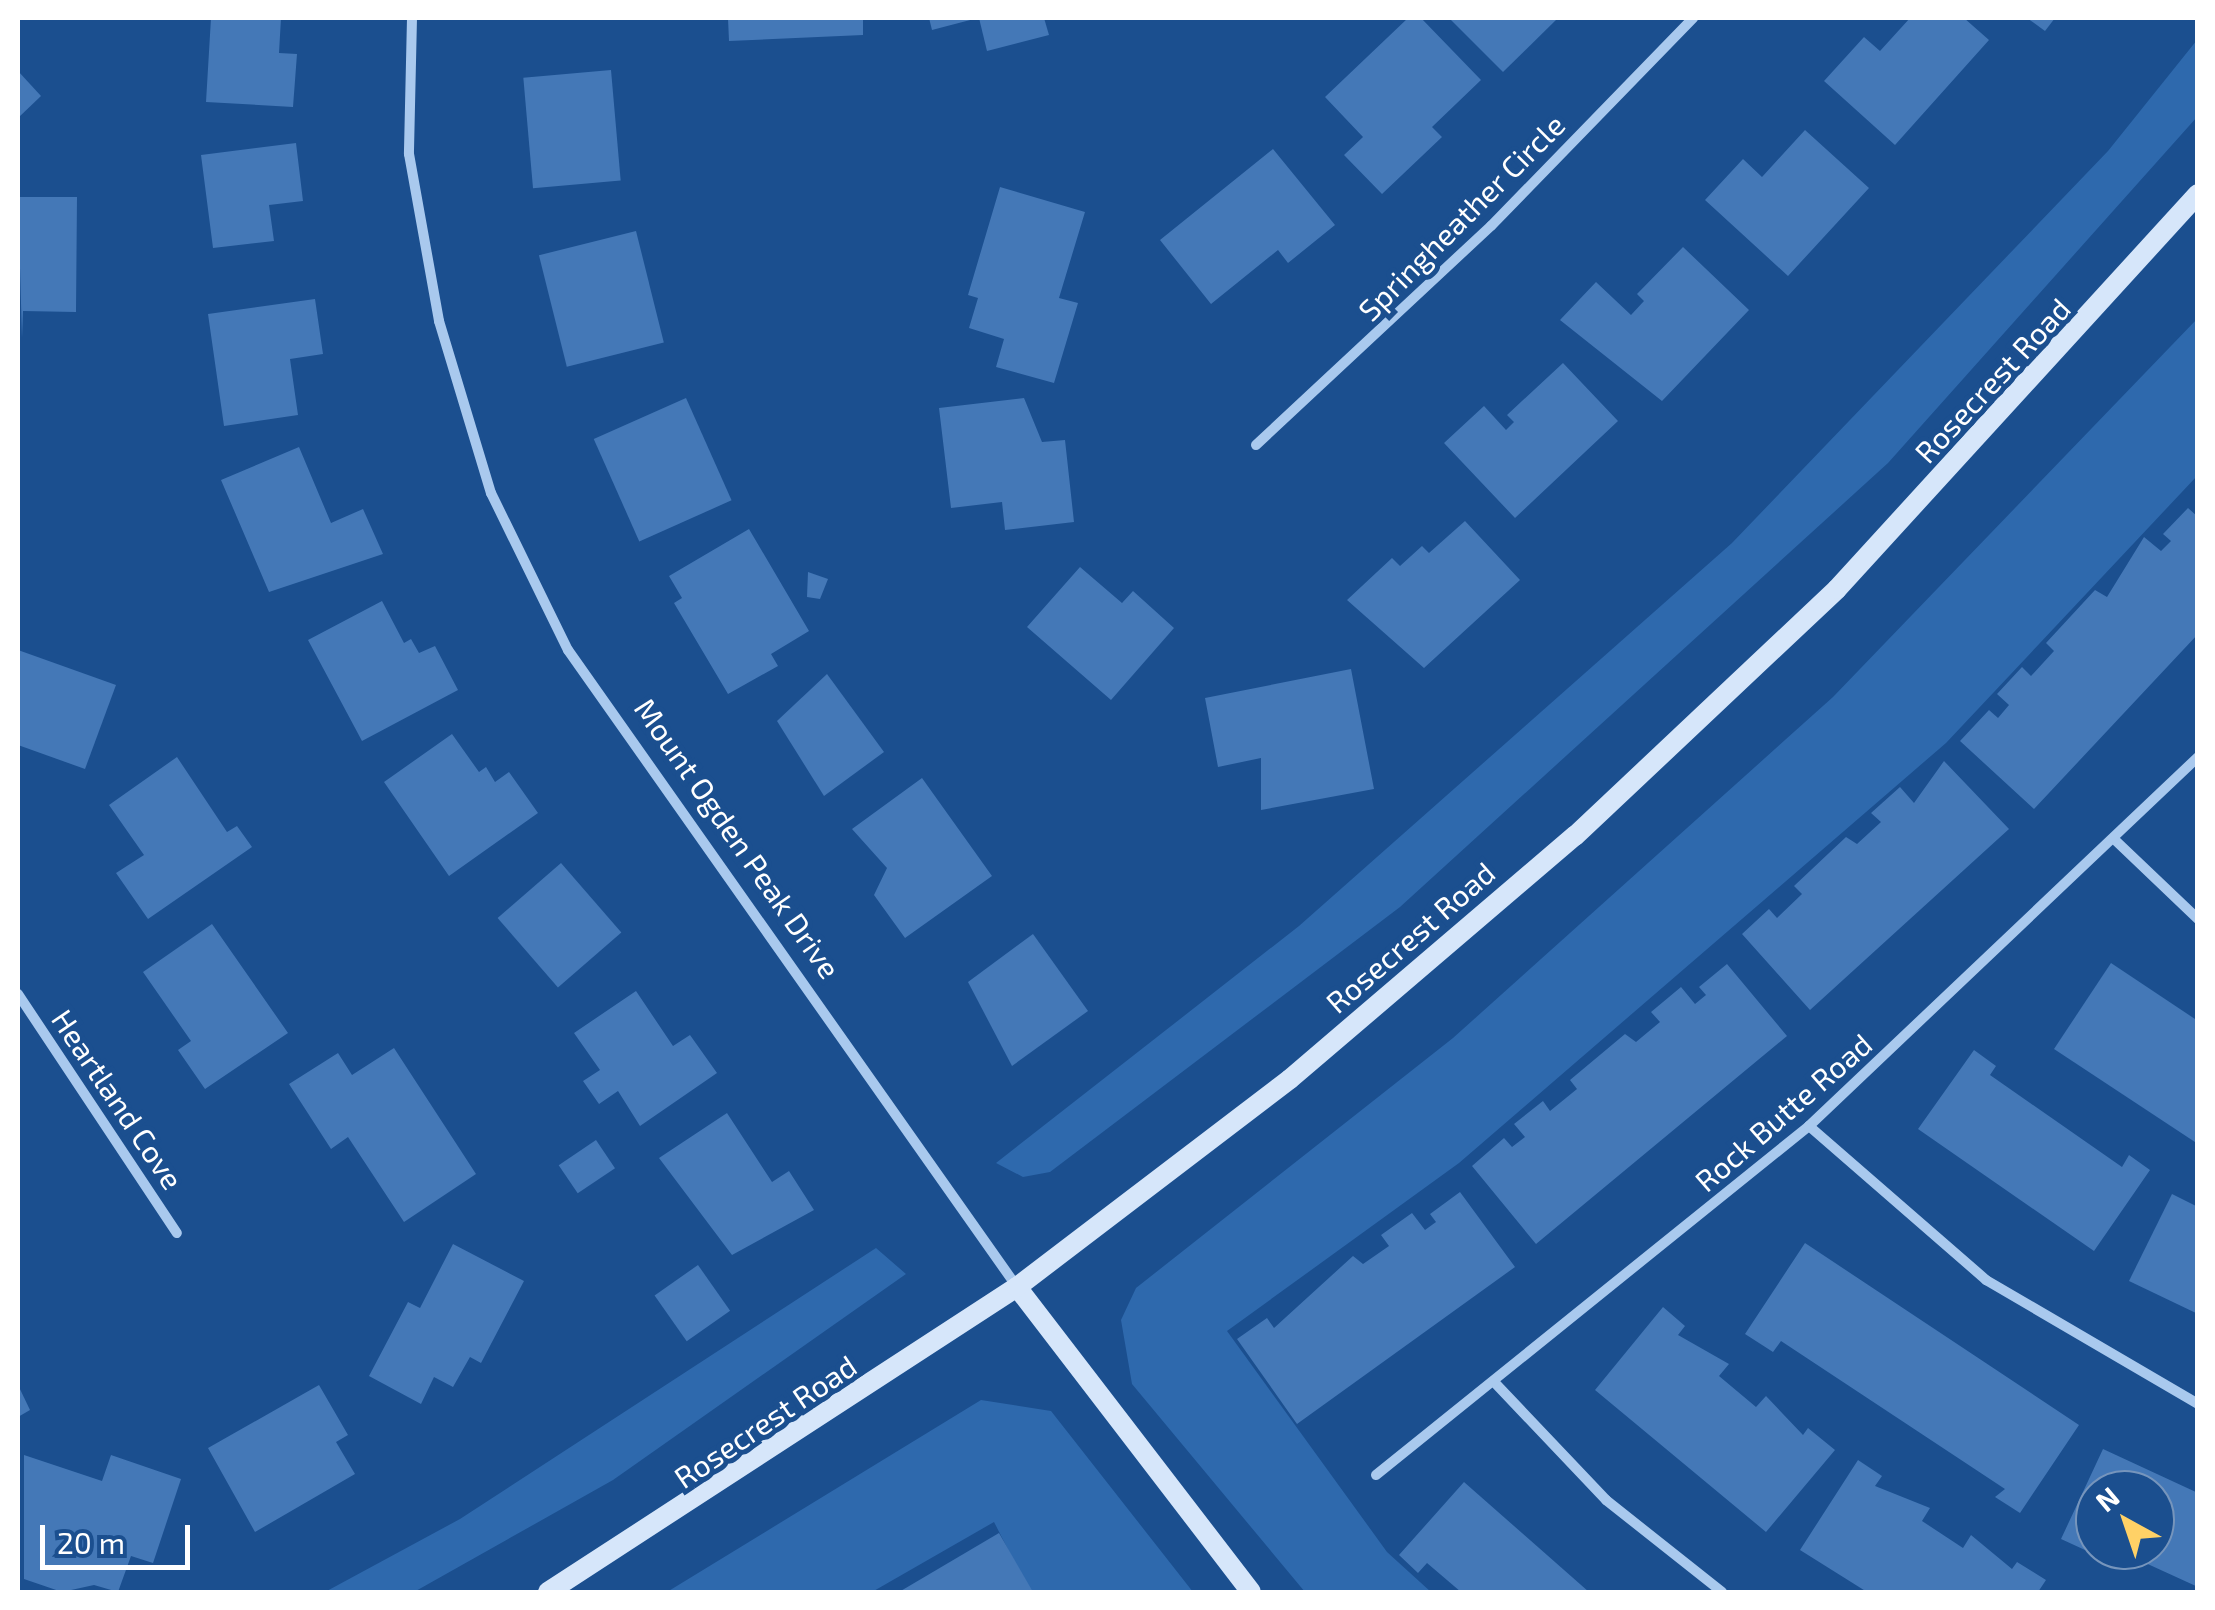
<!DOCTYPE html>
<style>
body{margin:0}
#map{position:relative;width:2215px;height:1610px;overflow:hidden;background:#1b4f8f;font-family:"Exo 2",sans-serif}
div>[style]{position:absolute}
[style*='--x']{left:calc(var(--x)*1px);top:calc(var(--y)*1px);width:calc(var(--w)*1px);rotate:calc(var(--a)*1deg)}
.green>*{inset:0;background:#2e69ad}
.building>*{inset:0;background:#4478b7;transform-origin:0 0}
.street>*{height:10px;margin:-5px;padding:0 5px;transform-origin:5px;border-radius:5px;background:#a9c9ee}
.secondary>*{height:20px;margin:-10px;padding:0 10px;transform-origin:10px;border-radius:10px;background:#d6e6fa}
span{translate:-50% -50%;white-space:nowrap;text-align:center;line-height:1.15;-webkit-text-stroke:10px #1b4f8f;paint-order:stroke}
.street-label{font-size:30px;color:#fff}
.frame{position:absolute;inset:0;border:20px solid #fff;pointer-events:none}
.north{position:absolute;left:2075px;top:1470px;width:100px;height:100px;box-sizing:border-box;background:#1b4f8f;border:2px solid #7695bc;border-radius:50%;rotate:320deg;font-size:28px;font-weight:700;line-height:40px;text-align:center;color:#fff}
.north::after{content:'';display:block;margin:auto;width:35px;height:45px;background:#ffd166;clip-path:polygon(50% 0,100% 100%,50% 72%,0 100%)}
.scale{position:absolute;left:40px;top:1525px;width:150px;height:45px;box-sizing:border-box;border:5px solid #fff;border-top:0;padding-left:12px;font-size:30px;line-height:35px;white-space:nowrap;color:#fff;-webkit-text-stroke:8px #1b4f8f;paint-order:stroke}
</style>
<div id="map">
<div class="green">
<div style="clip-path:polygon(2197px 40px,2197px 117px,1888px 463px,1400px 907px,1050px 1172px,1023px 1177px,996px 1163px,1299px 926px,1732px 543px,2108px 151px)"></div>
<div style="clip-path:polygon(2197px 319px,2197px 476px,1946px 743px,1459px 1163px,1227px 1331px,1387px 1552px,1431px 1592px,1305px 1592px,1132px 1384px,1121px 1320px,1136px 1288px,1453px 1038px,1833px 697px)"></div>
<div style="clip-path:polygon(876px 1248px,906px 1274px,613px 1480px,414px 1592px,325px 1592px,460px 1519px)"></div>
<div style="clip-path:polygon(981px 1400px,1051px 1411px,1193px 1592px,1030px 1592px,994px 1522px,872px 1592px,667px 1592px)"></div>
</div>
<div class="building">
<div style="clip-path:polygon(211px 18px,281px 18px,279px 53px,297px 54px,293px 107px,206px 102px)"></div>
<div style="clip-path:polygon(728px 18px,863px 18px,863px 35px,729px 41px)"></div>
<div style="clip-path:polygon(929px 18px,974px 18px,974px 19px,932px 30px)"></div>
<div style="clip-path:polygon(979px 18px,1044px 18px,1049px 35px,987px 51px)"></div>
<div style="clip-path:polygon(1408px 18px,1421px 18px,1481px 80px,1432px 127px,1442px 137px,1382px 194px,1344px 155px,1363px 137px,1325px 97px)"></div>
<div style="clip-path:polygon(1449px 18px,1558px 18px,1503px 72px)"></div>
<div style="clip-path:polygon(1910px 18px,1964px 18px,1989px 40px,1895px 145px,1824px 81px,1864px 37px,1880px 51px)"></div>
<div style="clip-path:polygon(2027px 18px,2055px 18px,2045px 31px)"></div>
<div style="left:611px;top:70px;width:111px;height:88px;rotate:85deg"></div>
<div style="clip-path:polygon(18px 71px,41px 96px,18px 118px)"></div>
<div style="clip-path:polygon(1805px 130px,1869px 188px,1788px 276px,1705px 200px,1743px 159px,1762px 177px)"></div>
<div style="clip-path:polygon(296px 143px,303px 201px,269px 205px,274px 241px,213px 248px,201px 155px)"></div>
<div style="clip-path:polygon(1273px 149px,1335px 225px,1288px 263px,1278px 250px,1211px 304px,1160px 240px)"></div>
<div style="clip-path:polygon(1000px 187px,1085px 212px,1059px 298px,1078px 303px,1054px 383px,996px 367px,1004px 339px,969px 328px,978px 298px,968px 295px)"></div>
<div style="clip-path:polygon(18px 197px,77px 197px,76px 312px,23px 311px,22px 338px)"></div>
<div style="left:636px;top:231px;width:115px;height:100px;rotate:76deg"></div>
<div style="clip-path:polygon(1683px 247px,1749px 310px,1662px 401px,1560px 320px,1596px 282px,1631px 315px,1644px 301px,1637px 294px)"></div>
<div style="clip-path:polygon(315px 299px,323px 354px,290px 359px,298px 415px,224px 426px,208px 314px)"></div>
<div style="clip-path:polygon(1563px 363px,1618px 421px,1515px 518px,1444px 443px,1484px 406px,1506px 430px,1514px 422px,1507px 415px)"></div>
<div style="left:686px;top:398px;width:112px;height:101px;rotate:66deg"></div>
<div style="clip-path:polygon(1024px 398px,1042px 442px,1065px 440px,1074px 522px,1005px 530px,1002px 502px,951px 508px,939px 408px)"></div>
<div style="clip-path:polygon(299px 447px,331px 523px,363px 509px,383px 554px,269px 592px,221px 480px)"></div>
<div style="clip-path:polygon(2188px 508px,2198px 517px,2198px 634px,2034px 809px,1960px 741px,1989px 710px,1998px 718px,2009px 705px,1997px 694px,2022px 667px,2031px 676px,2054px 651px,2046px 643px,2095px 590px,2107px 597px,2144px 537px,2161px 551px,2171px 541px,2163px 534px)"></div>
<div style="clip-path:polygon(1465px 521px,1520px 580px,1424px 668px,1347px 600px,1392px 558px,1400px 566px,1422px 546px,1429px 553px)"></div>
<div style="clip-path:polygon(749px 529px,809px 631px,771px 654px,778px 666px,728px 694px,674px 603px,682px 598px,669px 576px)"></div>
<div style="clip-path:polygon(1080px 567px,1122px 603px,1133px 591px,1174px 628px,1111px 700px,1027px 627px)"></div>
<div style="clip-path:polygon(808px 572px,828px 579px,820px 599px,807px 597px)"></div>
<div style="clip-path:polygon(382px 601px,404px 643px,411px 639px,419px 653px,435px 646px,458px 690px,362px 741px,308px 640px)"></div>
<div style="clip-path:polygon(18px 650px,116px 685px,85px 769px,18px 745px)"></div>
<div style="clip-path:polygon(1351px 669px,1374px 789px,1261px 810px,1261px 758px,1218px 767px,1205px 698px)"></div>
<div style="clip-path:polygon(827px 674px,884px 752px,824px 796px,777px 721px)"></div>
<div style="clip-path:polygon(452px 734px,479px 772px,486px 767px,495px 782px,509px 772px,538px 813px,449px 876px,384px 782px)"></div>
<div style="clip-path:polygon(177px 757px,227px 832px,237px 826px,252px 847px,148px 919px,116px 873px,144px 855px,109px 805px)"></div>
<div style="clip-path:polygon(1944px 761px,2009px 829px,1810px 1010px,1742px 934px,1769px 909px,1777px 918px,1802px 894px,1794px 886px,1846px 837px,1857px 844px,1881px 822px,1871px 813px,1900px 787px,1914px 803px)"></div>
<div style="clip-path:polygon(922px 778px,992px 876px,905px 938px,874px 895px,887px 868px,852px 829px)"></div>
<div style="left:561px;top:863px;width:92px;height:84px;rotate:49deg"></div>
<div style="clip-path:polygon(212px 924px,288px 1033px,205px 1089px,178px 1050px,191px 1041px,143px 972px)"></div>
<div style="clip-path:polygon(1033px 934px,1088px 1011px,1012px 1066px,968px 982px)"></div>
<div style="clip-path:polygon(2111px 963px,2198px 1021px,2198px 1144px,2054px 1049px)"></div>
<div style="clip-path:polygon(1727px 964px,1787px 1036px,1536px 1244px,1472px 1166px,1504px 1138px,1512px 1147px,1525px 1137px,1514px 1124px,1543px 1101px,1550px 1111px,1577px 1089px,1570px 1080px,1625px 1034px,1636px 1042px,1660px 1022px,1651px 1012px,1681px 987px,1695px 1004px,1706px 995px,1699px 987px)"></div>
<div style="clip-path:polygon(636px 991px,673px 1046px,690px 1035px,717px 1073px,640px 1126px,618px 1091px,599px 1104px,583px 1081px,600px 1070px,574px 1033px)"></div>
<div style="clip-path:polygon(394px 1048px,476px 1174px,404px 1222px,348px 1137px,331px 1149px,289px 1084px,338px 1053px,352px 1075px)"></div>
<div style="clip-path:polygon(1974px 1050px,1996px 1066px,1990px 1075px,2122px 1167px,2129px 1155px,2150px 1170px,2094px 1251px,1918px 1129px)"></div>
<div style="clip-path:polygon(727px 1113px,772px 1182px,789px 1171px,814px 1210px,732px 1255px,659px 1158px)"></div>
<div style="left:596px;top:1140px;width:34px;height:45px;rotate:56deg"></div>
<div style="clip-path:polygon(1460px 1192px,1515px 1267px,1297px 1424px,1237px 1339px,1267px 1318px,1274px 1328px,1353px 1256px,1363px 1264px,1389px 1246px,1381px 1235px,1412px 1213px,1425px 1230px,1436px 1222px,1430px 1214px)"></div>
<div style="clip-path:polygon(2172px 1194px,2198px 1207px,2198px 1314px,2129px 1281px)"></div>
<div style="clip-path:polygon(1805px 1243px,2079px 1425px,2020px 1513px,1995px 1497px,2005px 1489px,1781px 1341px,1773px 1352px,1745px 1334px)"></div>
<div style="clip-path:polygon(453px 1244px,524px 1281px,481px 1363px,470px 1357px,453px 1387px,434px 1377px,421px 1404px,369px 1376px,408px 1302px,420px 1308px)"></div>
<div style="left:698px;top:1265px;width:56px;height:53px;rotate:55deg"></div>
<div style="clip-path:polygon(1663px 1307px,1685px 1326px,1678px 1335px,1729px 1364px,1719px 1376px,1756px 1407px,1766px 1396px,1803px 1435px,1808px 1428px,1835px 1450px,1766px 1532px,1595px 1390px)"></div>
<div style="clip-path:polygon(18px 1385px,30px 1410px,18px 1417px)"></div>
<div style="clip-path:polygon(319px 1385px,348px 1435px,336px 1442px,355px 1474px,255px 1532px,208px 1448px)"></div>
<div style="clip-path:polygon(2103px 1449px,2198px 1493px,2198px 1587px,2117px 1550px,2155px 1550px,2155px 1490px,2095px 1490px,2095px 1540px,2085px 1550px,2061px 1539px)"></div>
<div style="clip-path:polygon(24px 1455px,102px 1481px,111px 1455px,181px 1479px,153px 1563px,131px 1556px,118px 1592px,94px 1585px,62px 1592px,24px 1579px)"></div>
<div style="clip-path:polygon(1858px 1460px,1882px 1476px,1875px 1486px,1930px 1508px,1922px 1521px,1963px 1548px,1971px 1535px,2012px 1569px,2017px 1562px,2046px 1580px,2038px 1592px,1867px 1592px,1800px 1550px)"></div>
<div style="clip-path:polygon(1464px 1482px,1589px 1592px,1461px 1592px,1427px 1563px,1418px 1573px,1399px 1555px)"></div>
<div style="clip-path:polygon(999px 1533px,1033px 1592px,899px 1592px)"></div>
</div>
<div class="street">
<div style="--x:412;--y:18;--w:136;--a:91.3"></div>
<div style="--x:409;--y:154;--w:170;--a:79.8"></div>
<div style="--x:439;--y:321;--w:180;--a:73.2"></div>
<div style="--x:491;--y:493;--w:175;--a:63.9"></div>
<div style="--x:568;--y:650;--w:779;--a:54.82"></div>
<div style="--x:1256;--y:445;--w:321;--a:-43"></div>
<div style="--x:1491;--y:226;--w:290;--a:-45.8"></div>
<div style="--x:2115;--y:840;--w:115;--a:43.6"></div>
<div style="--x:18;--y:994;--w:287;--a:56.4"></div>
<div style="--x:1809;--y:1126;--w:235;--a:41"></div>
<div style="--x:1986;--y:1280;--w:246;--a:30.3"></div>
<div style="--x:1496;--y:1384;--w:160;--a:46.5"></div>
<div style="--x:1606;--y:1500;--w:148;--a:38.4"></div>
<div style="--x:1376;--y:1475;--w:556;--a:-38.87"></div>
<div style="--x:1809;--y:1126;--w:536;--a:-43.49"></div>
</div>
<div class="secondary">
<div style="--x:1017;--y:1287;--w:384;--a:52.5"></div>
<div style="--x:548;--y:1592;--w:559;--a:-33.04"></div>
<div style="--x:1017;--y:1287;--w:343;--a:-37.3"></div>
<div style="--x:1290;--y:1079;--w:375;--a:-40.5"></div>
<div style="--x:1575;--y:836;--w:360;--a:-43.3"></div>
<div style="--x:1837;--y:589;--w:535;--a:-47.58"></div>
</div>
<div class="street-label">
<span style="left:1461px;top:217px;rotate:-45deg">Springheather Circle</span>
<span style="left:1992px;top:380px;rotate:-47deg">Rosecrest Road</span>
<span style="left:738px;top:838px;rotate:55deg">Mount Ogden Peak Drive</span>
<span style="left:1410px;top:937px;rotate:-41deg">Rosecrest Road</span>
<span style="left:118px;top:1099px;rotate:56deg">Heartland Cove</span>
<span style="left:1783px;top:1112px;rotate:-41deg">Rock Butte Road</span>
<span style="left:765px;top:1421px;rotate:-34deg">Rosecrest Road</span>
</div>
<div class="frame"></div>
<div class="north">N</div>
<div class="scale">20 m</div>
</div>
